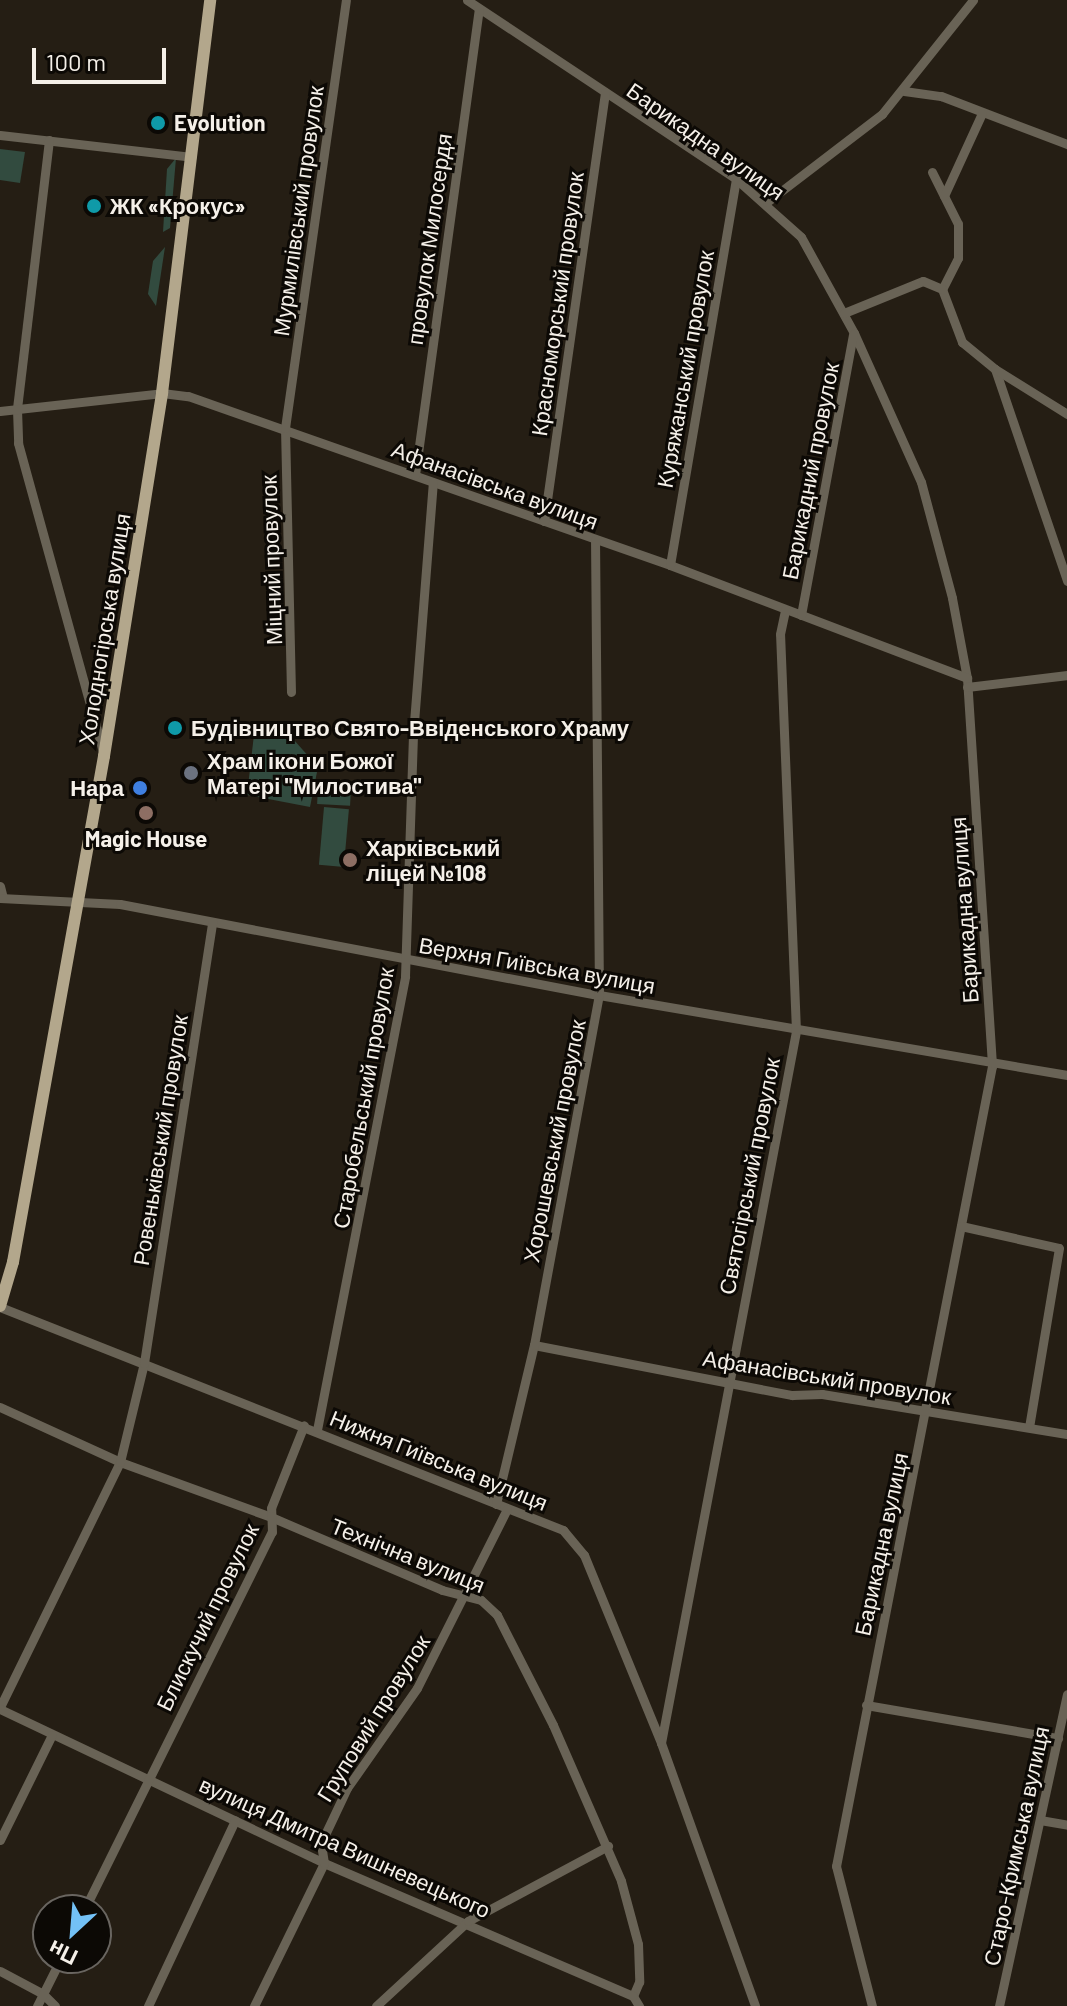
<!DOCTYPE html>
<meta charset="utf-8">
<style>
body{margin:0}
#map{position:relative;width:1067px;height:2006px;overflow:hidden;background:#251e14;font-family:Barlow,sans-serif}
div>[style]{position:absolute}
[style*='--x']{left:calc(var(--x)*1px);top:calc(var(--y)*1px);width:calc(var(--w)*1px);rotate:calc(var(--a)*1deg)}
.green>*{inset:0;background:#324b3f;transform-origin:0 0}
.minor>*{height:9px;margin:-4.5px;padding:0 4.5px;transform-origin:4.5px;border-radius:4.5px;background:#696356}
.major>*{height:12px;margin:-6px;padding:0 6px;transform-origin:6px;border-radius:6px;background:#b3a78c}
.dots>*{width:22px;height:22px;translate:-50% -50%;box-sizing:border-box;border:4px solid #0c0905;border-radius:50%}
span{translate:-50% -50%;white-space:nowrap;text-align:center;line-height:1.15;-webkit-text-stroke:6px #0c0905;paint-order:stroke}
.poi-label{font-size:22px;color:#f5f0e9;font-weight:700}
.left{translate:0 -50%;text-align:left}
.right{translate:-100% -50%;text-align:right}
.street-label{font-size:22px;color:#f5f0e9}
.north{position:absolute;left:32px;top:1894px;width:80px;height:80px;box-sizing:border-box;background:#0c0905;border:2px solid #696560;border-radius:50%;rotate:206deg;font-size:22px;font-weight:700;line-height:32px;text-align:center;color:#f5f0e9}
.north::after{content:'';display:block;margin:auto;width:28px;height:36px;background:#73c1f6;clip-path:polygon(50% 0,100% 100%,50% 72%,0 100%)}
.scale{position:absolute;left:32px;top:48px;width:134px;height:36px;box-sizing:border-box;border:4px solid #f5f0e9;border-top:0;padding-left:10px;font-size:24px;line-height:28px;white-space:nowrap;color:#f5f0e9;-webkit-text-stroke:6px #0c0905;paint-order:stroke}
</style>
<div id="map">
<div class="green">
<div style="clip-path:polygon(0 149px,25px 152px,20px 183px,0 180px)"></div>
<div style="clip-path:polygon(176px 158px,170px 228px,163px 232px,167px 169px)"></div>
<div style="clip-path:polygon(165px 247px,156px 306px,148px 294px,153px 261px)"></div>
<div style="clip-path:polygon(255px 726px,286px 731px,318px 767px,310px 807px,247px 795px)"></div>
<div style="left:318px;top:787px;width:33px;height:17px;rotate:3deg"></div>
<div style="left:324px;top:807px;width:25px;height:58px;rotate:5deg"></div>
</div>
<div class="minor">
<div style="--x:467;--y:0;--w:323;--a:33.6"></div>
<div style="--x:736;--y:179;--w:87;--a:41.7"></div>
<div style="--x:801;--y:237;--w:110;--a:61.1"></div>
<div style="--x:854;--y:333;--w:163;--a:65.8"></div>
<div style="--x:921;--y:482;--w:120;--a:75"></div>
<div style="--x:952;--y:598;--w:81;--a:79.4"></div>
<div style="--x:967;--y:678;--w:389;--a:86.3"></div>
<div style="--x:992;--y:1066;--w:815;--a:101.03"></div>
<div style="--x:836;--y:1866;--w:145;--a:75.6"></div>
<div style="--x:904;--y:91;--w:37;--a:8"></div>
<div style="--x:941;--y:96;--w:135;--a:20.9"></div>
<div style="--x:0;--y:135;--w:193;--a:6.5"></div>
<div style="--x:49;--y:140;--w:271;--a:96.8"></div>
<div style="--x:17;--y:409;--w:34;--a:88"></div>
<div style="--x:18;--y:443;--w:320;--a:74.6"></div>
<div style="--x:932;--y:172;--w:58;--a:63.4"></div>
<div style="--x:958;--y:224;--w:34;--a:90"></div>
<div style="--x:958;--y:258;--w:35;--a:117"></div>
<div style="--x:942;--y:289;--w:57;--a:69.3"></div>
<div style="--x:962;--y:342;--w:43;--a:39.3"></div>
<div style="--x:995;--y:369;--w:224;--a:71.2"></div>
<div style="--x:944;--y:196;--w:91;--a:-65.4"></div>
<div style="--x:767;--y:202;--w:145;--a:-37.4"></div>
<div style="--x:882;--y:114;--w:146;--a:-51.4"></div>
<div style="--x:844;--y:313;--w:85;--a:-22.1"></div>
<div style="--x:923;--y:281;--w:21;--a:23"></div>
<div style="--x:995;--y:369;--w:85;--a:32"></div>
<div style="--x:0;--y:411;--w:163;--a:-6.3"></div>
<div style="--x:162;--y:393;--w:26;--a:7"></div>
<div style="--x:188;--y:396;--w:511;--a:19.32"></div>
<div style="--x:670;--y:565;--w:318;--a:20.8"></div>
<div style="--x:415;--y:475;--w:471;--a:-82.2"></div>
<div style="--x:544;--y:521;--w:433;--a:-81.9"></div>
<div style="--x:670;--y:565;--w:392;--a:-80.3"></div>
<div style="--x:801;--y:615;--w:285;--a:-79.5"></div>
<div style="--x:967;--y:687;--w:101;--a:-6.8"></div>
<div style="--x:291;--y:692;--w:264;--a:-91.3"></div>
<div style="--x:285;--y:428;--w:432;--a:-81.9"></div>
<div style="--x:0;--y:886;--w:12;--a:76"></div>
<div style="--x:0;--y:898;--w:120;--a:2.9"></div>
<div style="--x:120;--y:904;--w:488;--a:10.8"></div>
<div style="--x:599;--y:995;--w:475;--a:9.7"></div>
<div style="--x:961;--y:1226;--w:100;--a:12.7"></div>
<div style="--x:1059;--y:1248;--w:181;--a:99.5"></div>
<div style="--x:0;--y:1307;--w:606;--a:21.61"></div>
<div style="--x:563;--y:1530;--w:33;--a:50"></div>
<div style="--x:584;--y:1555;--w:203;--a:67.7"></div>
<div style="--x:661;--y:1743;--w:279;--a:70.3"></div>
<div style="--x:534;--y:1345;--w:263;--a:11"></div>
<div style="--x:792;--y:1395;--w:30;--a:-2"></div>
<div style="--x:822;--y:1394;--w:248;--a:9.3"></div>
<div style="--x:0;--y:1407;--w:132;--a:24.6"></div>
<div style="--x:120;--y:1462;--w:161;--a:20"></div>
<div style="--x:271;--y:1517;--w:186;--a:23.1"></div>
<div style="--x:442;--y:1590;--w:40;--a:14.4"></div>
<div style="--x:481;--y:1600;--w:22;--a:43"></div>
<div style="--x:497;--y:1615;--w:123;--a:63"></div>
<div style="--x:553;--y:1725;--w:170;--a:66.4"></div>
<div style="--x:621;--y:1881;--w:65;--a:74.9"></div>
<div style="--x:638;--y:1944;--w:38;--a:88"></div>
<div style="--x:639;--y:1982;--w:15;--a:113"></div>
<div style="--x:633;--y:1996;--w:12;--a:59"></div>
<div style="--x:317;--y:1430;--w:462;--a:-79"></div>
<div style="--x:405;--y:976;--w:241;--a:-88.1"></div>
<div style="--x:413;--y:735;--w:253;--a:-85.5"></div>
<div style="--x:496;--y:1504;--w:163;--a:-76.6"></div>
<div style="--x:534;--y:1345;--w:356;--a:-79.5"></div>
<div style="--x:599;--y:995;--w:455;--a:-90.5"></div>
<div style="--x:866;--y:1705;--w:195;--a:9.8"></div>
<div style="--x:0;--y:1707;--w:273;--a:-63.9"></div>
<div style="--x:120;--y:1462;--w:102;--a:-76.4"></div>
<div style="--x:144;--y:1363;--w:446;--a:-81.2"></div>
<div style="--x:0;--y:1709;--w:359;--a:25.4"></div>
<div style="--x:324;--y:1863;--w:336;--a:23.3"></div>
<div style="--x:661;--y:1743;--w:725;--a:-79.26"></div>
<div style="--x:796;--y:1031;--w:397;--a:-92.3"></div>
<div style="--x:780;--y:634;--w:25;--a:-78"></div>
<div style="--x:1040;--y:1820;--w:27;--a:10"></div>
<div style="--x:0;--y:1840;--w:117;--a:-63.7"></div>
<div style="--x:84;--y:1910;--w:422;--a:-63.6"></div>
<div style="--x:272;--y:1532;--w:24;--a:-92"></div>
<div style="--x:271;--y:1508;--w:89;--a:-68.3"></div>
<div style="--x:0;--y:1971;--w:49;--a:28.1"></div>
<div style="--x:43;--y:1994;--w:17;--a:45"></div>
<div style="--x:37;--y:2006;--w:54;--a:-63.4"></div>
<div style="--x:148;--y:2006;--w:205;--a:-64.9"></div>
<div style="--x:254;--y:2006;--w:159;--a:-63.9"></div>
<div style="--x:324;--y:1863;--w:20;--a:-99"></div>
<div style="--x:321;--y:1843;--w:61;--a:-64.7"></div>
<div style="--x:347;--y:1788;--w:122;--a:-55"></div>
<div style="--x:417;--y:1688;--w:200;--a:-63.3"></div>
<div style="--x:376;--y:2006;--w:125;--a:-42.7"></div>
<div style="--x:468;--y:1921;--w:159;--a:-28.2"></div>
<div style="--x:999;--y:2006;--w:319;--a:-77.7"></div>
</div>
<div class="major">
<div style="--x:0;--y:1306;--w:46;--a:-73.5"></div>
<div style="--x:13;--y:1262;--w:514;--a:-79.8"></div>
<div style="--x:104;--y:756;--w:368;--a:-80.9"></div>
<div style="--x:162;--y:393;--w:396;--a:-83"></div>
</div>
<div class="dots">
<div style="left:158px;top:123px;background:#0f9aa8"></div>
<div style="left:94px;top:206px;background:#0f9aa8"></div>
<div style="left:175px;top:728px;background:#0f9aa8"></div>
<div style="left:191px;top:773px;background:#6b7280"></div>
<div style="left:140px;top:788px;background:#3f7fe0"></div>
<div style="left:146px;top:813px;background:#8d6e63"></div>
<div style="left:350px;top:860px;background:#8d6e63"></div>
</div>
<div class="poi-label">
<span class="left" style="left:174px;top:123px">Evolution</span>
<span class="left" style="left:110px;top:206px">ЖК «Крокус»</span>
<span class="left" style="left:191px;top:728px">Будівництво Свято-Ввіденського Храму</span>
<span class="left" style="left:207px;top:773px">Храм ікони Божої<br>Матері "Милостива"</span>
<span class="right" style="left:124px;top:788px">Нара</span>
<span style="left:146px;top:839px">Magic House</span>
<span class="left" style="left:366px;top:860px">Харківський<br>ліцей №108</span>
</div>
<div class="street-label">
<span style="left:706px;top:141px;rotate:35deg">Барикадна вулиця</span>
<span style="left:298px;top:211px;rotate:-82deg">Мурмилівський провулок</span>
<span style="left:429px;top:239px;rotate:-82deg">провулок Милосердя</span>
<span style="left:557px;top:304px;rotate:-82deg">Красноморський провулок</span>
<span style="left:685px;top:369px;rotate:-80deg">Куряжанський провулок</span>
<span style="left:810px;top:471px;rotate:-79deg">Барикадний провулок</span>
<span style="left:495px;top:485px;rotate:20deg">Афанасівська вулиця</span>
<span style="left:271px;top:560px;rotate:-92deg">Міцний провулок</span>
<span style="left:104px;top:629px;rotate:-81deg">Холодногірська вулиця</span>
<span style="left:964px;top:910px;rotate:-94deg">Барикадна вулиця</span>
<span style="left:537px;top:965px;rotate:10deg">Верхня Гиївська вулиця</span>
<span style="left:363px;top:1098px;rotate:-80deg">Старобельський провулок</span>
<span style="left:160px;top:1140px;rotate:-81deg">Ровеньківський провулок</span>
<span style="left:554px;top:1141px;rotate:-79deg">Хорошевський провулок</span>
<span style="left:749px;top:1176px;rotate:-79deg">Святогірський провулок</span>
<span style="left:827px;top:1377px;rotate:9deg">Афанасівський провулок</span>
<span style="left:439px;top:1460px;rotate:22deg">Нижня Гиївська вулиця</span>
<span style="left:881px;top:1544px;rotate:-78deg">Барикадна вулиця</span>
<span style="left:408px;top:1555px;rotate:22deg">Технічна вулиця</span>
<span style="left:207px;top:1617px;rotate:-64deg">Блискучий провулок</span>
<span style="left:373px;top:1718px;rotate:-58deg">Груповий провулок</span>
<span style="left:1016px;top:1846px;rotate:-78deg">Старо-Кримська вулиця</span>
<span style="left:345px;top:1847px;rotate:24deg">вулиця Дмитра Вишневецького</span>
</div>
<div class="north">Пн</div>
<div class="scale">100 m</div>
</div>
